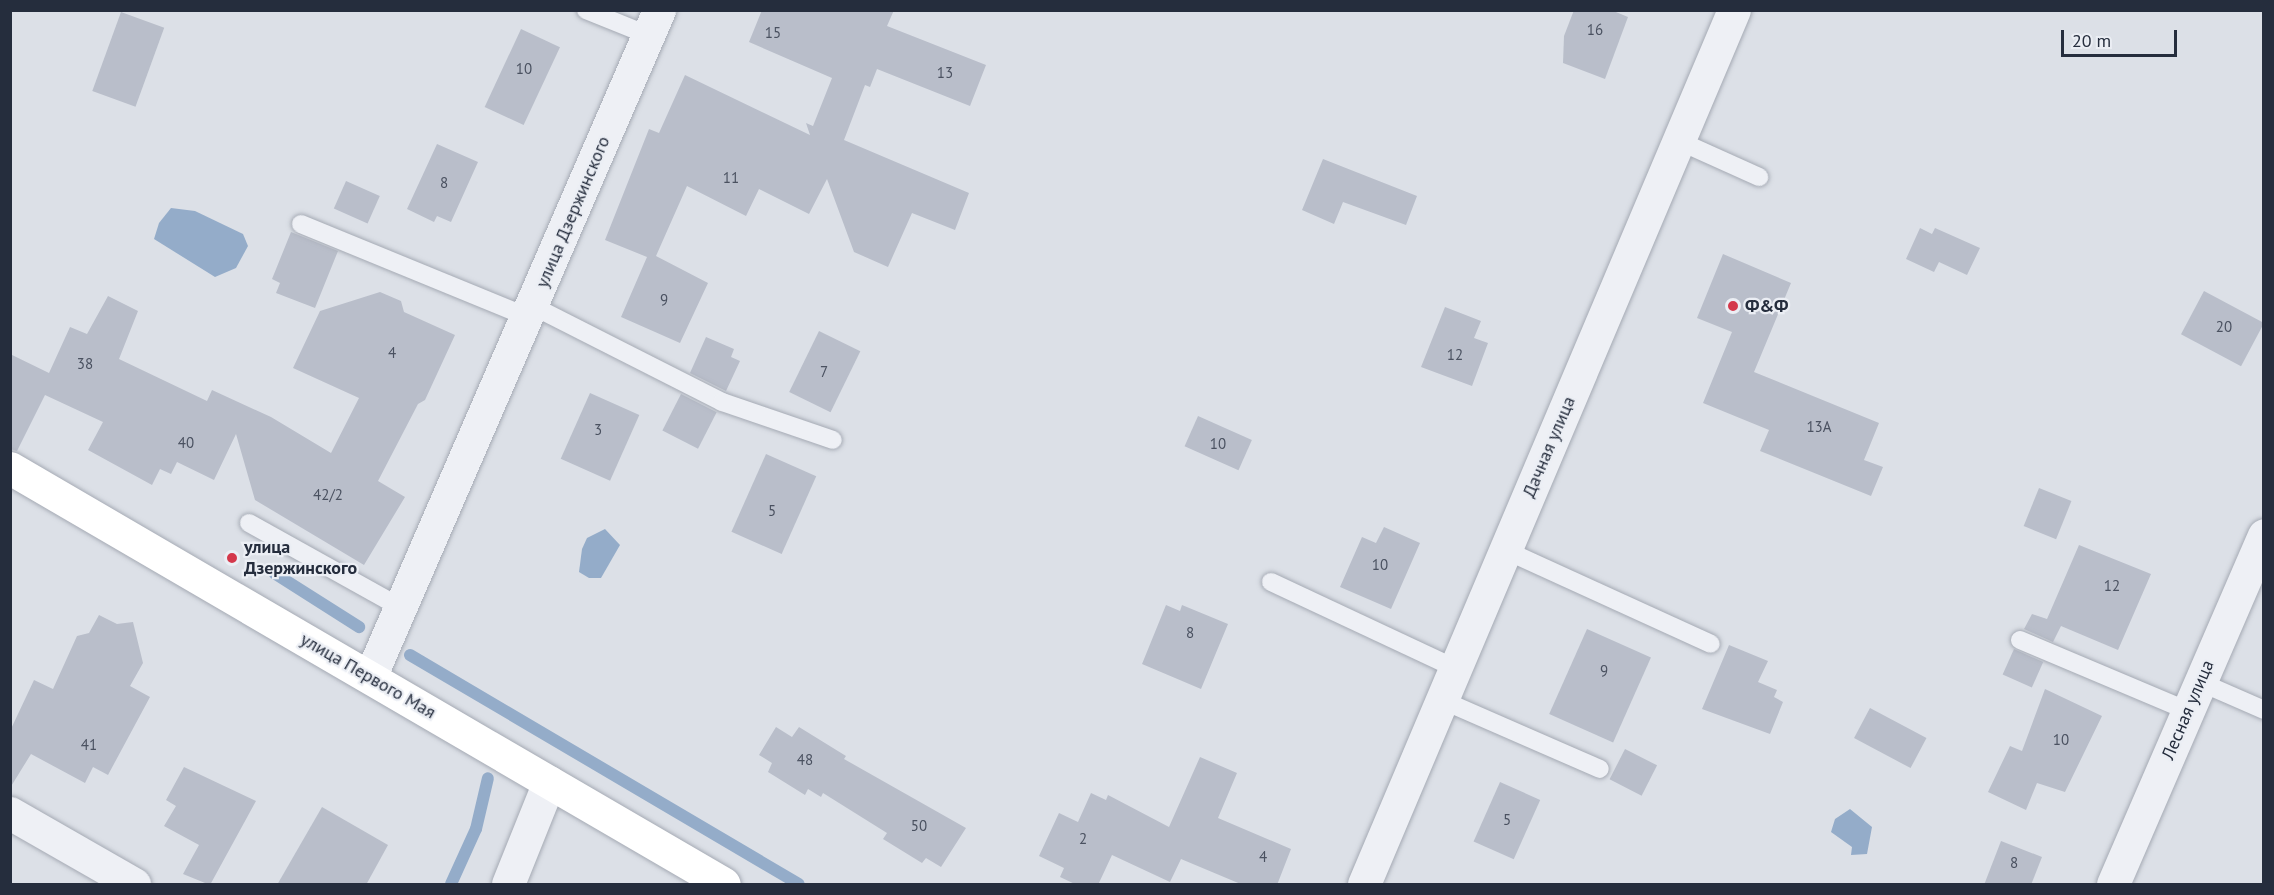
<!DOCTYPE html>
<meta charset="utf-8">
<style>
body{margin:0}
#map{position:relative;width:2274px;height:895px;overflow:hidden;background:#dce0e7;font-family:"PT Sans",sans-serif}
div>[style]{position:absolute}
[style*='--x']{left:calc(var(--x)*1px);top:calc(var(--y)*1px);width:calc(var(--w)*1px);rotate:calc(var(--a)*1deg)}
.water>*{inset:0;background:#94acc9}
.stream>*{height:12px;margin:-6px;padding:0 6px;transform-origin:6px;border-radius:6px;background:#94acc9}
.building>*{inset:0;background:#b9beca;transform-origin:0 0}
.roads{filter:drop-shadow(0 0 2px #a5aab4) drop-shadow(0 0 2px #a5aab4)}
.lane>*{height:18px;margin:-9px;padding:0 9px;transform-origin:9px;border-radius:9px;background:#eef0f5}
.street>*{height:33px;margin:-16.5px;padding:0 16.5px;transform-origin:16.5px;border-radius:16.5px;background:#eef0f5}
.secondary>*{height:33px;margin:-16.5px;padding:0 16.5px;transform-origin:16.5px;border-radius:16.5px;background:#fff}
.dots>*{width:16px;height:16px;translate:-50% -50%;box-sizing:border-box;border:3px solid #ebeef4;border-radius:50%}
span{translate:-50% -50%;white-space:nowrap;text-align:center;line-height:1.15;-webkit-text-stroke:4.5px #ebeef4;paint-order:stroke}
.number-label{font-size:15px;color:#4a5160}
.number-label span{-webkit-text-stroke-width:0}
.street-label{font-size:18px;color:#252d3d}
.poi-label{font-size:18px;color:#252d3d;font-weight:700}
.left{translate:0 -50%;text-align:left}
.frame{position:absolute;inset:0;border:12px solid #252d3d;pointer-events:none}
.scale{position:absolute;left:2061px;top:30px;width:116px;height:27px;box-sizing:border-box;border:3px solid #252d3d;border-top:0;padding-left:8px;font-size:18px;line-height:21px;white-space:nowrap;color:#252d3d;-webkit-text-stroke:4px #ebeef4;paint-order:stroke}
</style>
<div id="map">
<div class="water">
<div style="clip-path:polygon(171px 208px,195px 211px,243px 234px,248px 246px,236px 268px,215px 277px,154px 239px,159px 223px)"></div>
<div style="clip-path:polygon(605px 529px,620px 545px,601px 578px,589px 578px,579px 572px,582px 549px,587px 538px)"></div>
<div style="clip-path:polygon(1850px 809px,1872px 827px,1867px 854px,1851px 855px,1852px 847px,1831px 832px,1835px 819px)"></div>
</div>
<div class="stream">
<div style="--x:274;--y:573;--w:101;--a:32.4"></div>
<div style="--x:410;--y:655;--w:451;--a:30.5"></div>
<div style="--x:451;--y:884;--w:60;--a:-65.6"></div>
<div style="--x:476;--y:829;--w:52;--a:-76.8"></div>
</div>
<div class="building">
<div style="clip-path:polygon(762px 10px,894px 10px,887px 26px,986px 65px,970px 106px,877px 69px,870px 87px,865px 85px,844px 140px,969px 193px,955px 230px,912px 213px,888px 267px,854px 252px,827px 179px,809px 214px,759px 189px,746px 216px,687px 186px,656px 256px,708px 283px,680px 343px,621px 317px,647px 257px,605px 240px,649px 129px,659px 133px,685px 75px,810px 135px,806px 123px,813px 126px,832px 78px,749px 42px)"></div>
<div style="clip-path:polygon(1574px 10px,1611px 10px,1628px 17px,1605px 79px,1563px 63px,1564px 36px)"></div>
<div style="left:121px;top:12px;width:46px;height:84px;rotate:20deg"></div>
<div style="left:521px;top:29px;width:43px;height:86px;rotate:25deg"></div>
<div style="clip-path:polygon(437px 144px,478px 162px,451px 222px,437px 216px,434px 222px,407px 209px)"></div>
<div style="clip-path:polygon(1323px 159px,1417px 196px,1406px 225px,1343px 202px,1334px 224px,1302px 210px)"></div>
<div style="left:346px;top:181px;width:37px;height:30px;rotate:24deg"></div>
<div style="clip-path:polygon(1920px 228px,1932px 234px,1935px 228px,1980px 248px,1967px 275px,1939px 262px,1934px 272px,1906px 259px)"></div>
<div style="clip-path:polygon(291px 232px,338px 251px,315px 308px,276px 293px,280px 283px,272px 279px)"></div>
<div style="clip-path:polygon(1723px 254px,1791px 283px,1754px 372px,1879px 423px,1864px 460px,1883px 467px,1871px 496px,1760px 451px,1769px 430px,1703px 403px,1732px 332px,1697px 318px)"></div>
<div style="left:2204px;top:291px;width:68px;height:49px;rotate:28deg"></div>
<div style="clip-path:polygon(380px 292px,401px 301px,404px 312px,455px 335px,425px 400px,418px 404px,378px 481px,405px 497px,364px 565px,255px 500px,236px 434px,214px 480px,177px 462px,171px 474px,160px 469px,152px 485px,88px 450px,103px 422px,45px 395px,17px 451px,10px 449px,10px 354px,49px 373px,70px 327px,87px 334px,108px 296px,138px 311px,119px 359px,207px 401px,212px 390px,271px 417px,331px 453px,359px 398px,293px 368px,320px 311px)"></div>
<div style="clip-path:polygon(1445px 307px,1481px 321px,1474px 338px,1488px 343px,1472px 386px,1421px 367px)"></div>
<div style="left:819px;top:331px;width:46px;height:68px;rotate:26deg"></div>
<div style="clip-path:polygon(706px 337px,734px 349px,731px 357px,740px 361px,726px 391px,690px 373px)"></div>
<div style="left:590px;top:393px;width:54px;height:72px;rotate:24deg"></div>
<div style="left:681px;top:394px;width:40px;height:41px;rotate:27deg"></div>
<div style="left:1198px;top:416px;width:59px;height:33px;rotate:24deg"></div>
<div style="left:766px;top:454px;width:55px;height:85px;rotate:24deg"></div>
<div style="left:2039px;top:488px;width:35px;height:41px;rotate:22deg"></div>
<div style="clip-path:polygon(1384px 527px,1420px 543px,1391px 609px,1340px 587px,1362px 537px,1376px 543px)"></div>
<div style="clip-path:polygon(2079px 545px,2151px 574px,2118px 650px,2061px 626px,2053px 642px,2024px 629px,2032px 614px,2047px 619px)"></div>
<div style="clip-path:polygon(1166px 605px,1180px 611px,1182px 605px,1228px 624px,1201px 689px,1142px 664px)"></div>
<div style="clip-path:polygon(99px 615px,117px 624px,133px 622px,143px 663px,130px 686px,150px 697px,108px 775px,93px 767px,85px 783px,31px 754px,10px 788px,10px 731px,34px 680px,53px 689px,77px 636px,89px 633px)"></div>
<div style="left:1587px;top:629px;width:70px;height:93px;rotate:24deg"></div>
<div style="clip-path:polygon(1729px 645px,1768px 661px,1758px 682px,1777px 690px,1774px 697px,1783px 702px,1770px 734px,1702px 709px)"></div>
<div style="left:2014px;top:649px;width:32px;height:28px;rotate:24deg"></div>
<div style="clip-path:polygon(2045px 689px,2102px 716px,2065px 792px,2037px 783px,2026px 810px,1988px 792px,2010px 746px,2022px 751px)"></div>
<div style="left:1870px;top:708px;width:64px;height:34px;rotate:28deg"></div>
<div style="clip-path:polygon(776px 727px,792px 737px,799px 727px,846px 756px,844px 759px,966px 828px,941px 867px,926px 858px,922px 863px,883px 839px,887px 833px,823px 793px,821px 797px,808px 789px,805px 795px,768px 772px,772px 763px,759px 755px)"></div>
<div style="left:1625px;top:749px;width:36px;height:34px;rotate:27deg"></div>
<div style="clip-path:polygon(1200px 757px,1237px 773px,1218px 818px,1291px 849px,1277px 885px,1243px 885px,1181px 859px,1170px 882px,1112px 855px,1098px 885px,1077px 885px,1060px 877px,1064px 868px,1039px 856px,1059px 813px,1078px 822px,1091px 793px,1106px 800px,1108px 795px,1169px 827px)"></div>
<div style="clip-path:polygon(184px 767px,256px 801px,210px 885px,183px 874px,199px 845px,164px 826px,176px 806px,166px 800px)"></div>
<div style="left:1500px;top:782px;width:44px;height:65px;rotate:24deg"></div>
<div style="clip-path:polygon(322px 807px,388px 845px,366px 885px,277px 885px)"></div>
<div style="clip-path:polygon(2001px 841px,2042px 857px,2031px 885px,1984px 885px)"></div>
</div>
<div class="roads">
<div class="lane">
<div style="--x:586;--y:10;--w:67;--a:22"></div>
<div style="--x:1679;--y:141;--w:88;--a:24.2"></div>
<div style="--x:301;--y:224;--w:245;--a:22.3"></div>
<div style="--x:533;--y:306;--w:212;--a:26.9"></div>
<div style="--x:722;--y:402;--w:117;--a:18.9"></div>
<div style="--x:249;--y:523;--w:173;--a:29.1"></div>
<div style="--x:1505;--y:550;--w:226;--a:24.5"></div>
<div style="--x:1271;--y:582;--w:203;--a:25.1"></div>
<div style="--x:2020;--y:640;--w:182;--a:22.9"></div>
<div style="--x:2200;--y:682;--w:70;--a:23.6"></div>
<div style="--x:1442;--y:700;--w:172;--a:23.6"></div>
</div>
<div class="street">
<div style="--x:370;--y:677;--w:727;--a:-66.57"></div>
<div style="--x:10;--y:813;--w:143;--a:29.8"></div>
<div style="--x:508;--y:884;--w:110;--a:-68.1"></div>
<div style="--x:1364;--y:884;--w:949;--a:-67.06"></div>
<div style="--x:2113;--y:884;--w:380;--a:-66.6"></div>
</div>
<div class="secondary">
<div style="--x:10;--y:468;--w:826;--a:30.23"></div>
</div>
</div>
<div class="dots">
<div style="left:1733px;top:306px;background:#d4384b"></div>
<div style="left:232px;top:558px;background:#d4384b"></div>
</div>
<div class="number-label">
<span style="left:1595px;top:30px">16</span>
<span style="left:773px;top:33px">15</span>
<span style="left:524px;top:69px">10</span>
<span style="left:945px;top:73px">13</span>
<span style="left:731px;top:178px">11</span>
<span style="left:444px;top:183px">8</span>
<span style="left:664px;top:300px">9</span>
<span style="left:2224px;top:327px">20</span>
<span style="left:392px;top:353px">4</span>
<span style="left:1455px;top:355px">12</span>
<span style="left:85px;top:364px">38</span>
<span style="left:824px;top:372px">7</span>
<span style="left:1819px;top:427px">13А</span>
<span style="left:598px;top:430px">3</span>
<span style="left:186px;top:443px">40</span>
<span style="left:1218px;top:444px">10</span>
<span style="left:328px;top:495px">42/2</span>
<span style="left:772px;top:511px">5</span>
<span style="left:1380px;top:565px">10</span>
<span style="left:2112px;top:586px">12</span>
<span style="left:1190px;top:633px">8</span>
<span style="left:1604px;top:671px">9</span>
<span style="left:2061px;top:740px">10</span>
<span style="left:89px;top:745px">41</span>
<span style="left:805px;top:760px">48</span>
<span style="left:1507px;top:820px">5</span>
<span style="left:919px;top:826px">50</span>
<span style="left:1083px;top:839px">2</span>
<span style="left:1263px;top:857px">4</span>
<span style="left:2014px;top:863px">8</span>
</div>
<div class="street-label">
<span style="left:573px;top:212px;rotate:-67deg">улица Дзержинского</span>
<span style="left:1549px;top:447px;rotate:-67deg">Дачная улица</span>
<span style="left:368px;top:676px;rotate:30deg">улица Первого Мая</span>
<span style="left:2188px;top:710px;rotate:-67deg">Лесная улица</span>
</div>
<div class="poi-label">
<span class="left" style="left:1745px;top:306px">Ф&amp;Ф</span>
<span class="left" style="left:244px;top:558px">улица<br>Дзержинского</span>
</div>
<div class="frame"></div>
<div class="scale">20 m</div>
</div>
